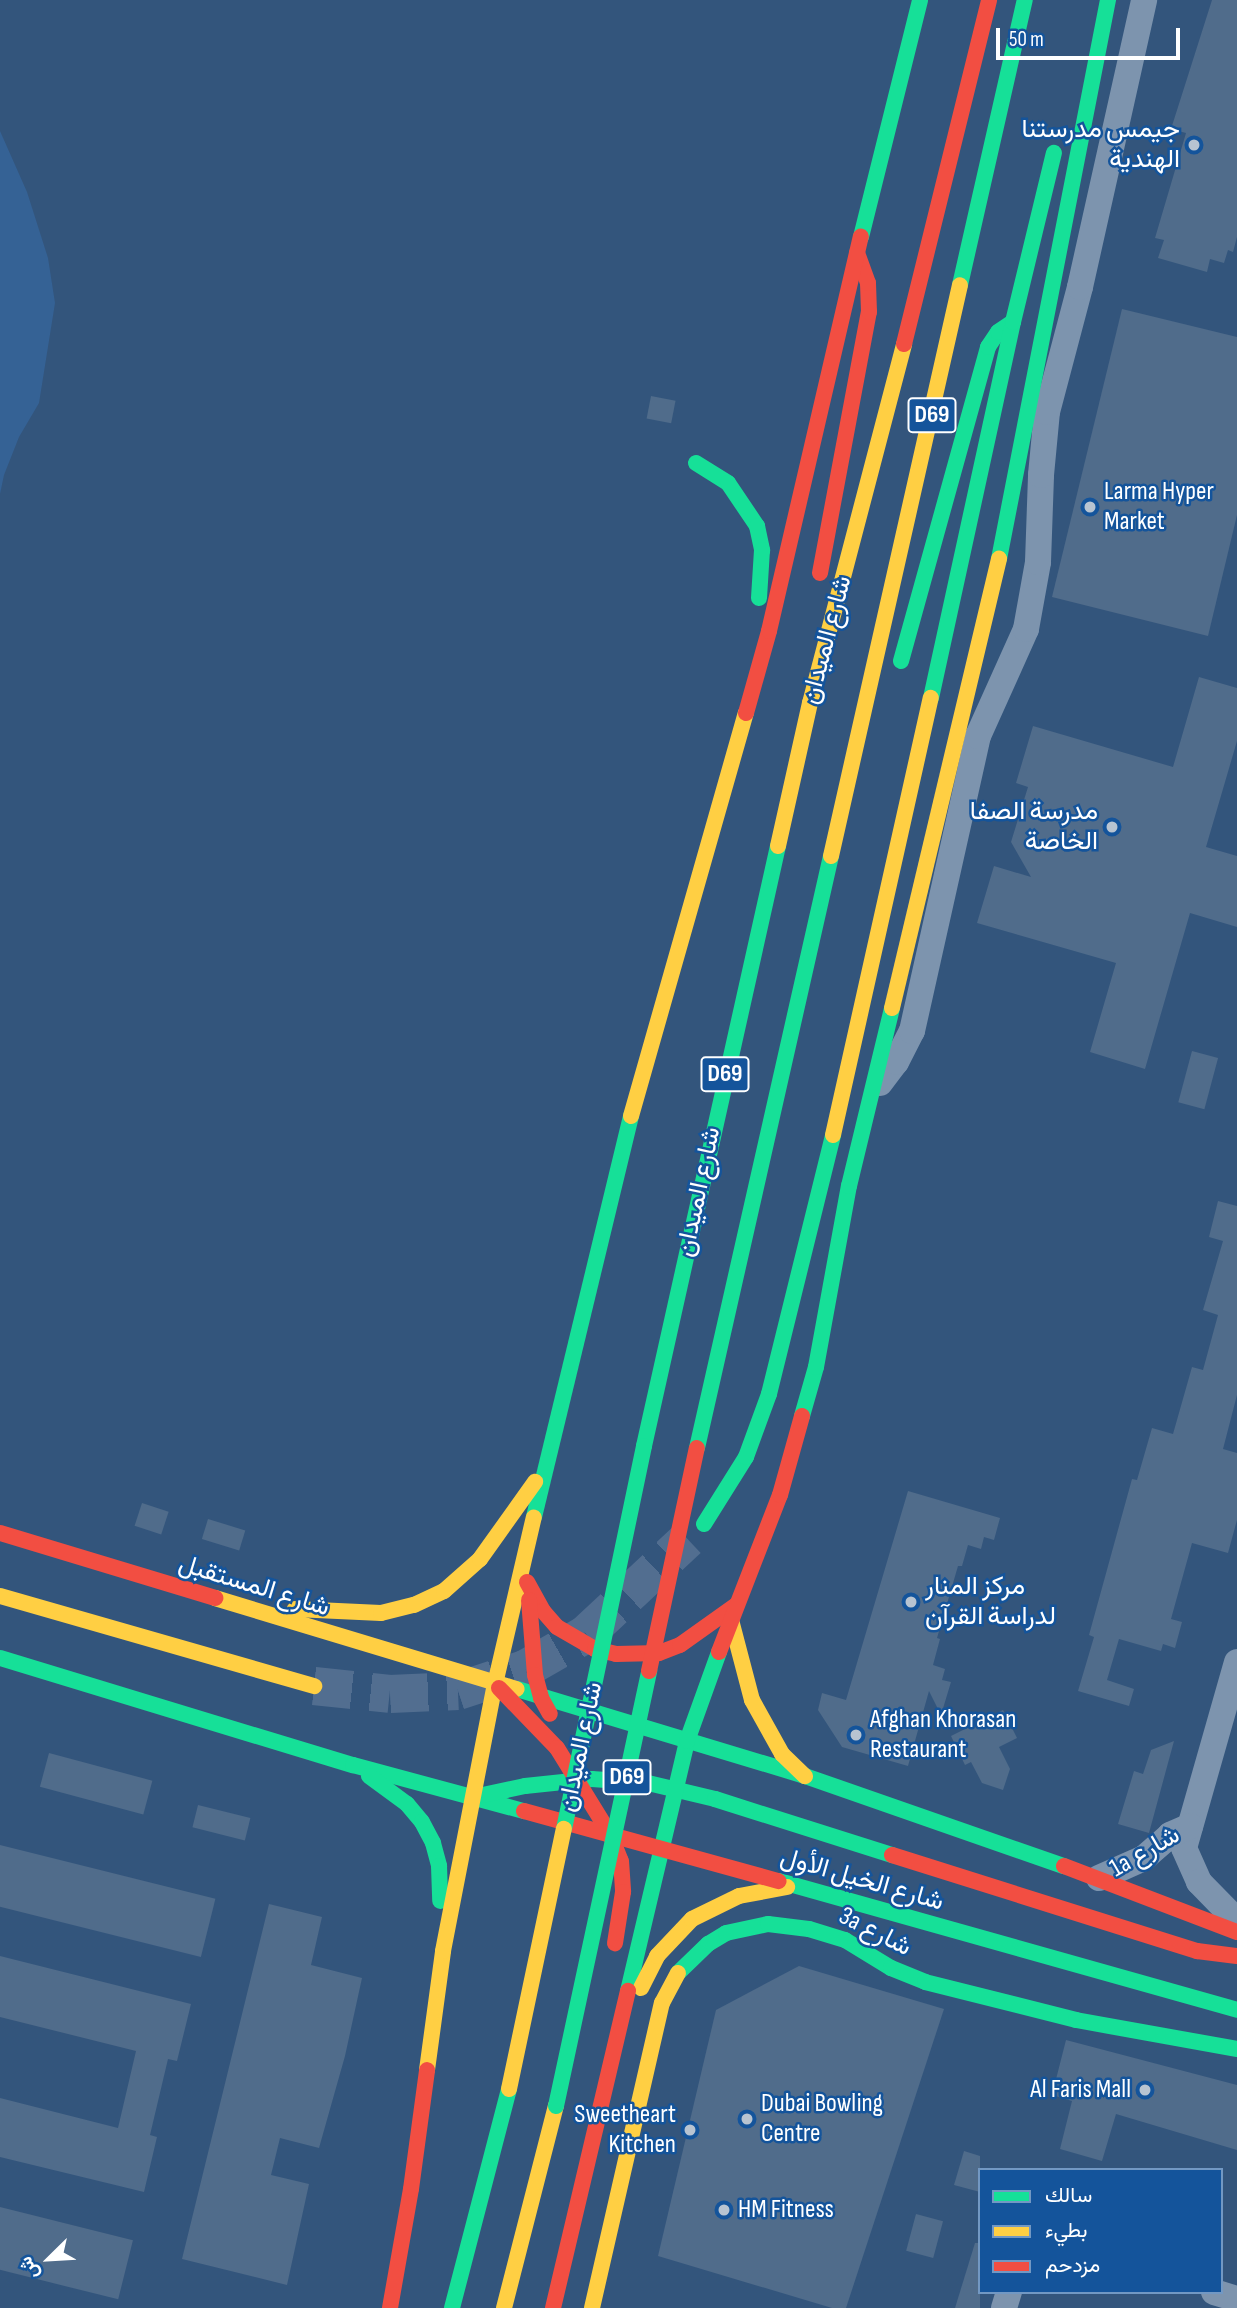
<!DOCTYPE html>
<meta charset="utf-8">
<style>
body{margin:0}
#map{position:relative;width:1237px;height:2308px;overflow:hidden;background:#33557c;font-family:"Sofia Sans Condensed",Vazirmatn,sans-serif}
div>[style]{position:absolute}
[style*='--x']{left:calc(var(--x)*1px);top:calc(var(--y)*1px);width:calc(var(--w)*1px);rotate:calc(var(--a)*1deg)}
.water>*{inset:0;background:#356295}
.building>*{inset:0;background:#506c8b;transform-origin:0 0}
.secondary-tunnel>*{height:38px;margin-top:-19px;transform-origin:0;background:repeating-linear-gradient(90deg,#526e90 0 38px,transparent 0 57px)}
.street>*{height:26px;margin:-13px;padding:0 13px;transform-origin:13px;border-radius:13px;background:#7d94ae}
.fast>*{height:16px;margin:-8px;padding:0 8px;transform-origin:8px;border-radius:8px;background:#16e098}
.slow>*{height:16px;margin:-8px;padding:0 8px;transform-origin:8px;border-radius:8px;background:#ffcf43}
.jam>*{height:16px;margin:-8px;padding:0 8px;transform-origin:8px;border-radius:8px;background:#f24e42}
.fast-bridge>*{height:16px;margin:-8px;padding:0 8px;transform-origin:8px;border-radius:8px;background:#16e098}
.slow-bridge>*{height:16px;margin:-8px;padding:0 8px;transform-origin:8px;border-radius:8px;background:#ffcf43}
.jam-bridge>*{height:16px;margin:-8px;padding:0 8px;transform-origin:8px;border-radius:8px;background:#f24e42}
.dots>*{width:19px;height:19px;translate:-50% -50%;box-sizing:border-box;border:4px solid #14549b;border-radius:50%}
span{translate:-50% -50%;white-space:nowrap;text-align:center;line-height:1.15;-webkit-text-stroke:5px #14549b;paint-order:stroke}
.shield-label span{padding:2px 5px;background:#14549b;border:2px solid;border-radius:5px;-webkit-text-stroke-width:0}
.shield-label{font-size:24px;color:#fff;font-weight:700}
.poi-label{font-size:26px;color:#fff}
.right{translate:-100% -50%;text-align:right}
.left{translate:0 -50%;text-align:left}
.street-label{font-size:26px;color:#fff}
.legend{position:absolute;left:978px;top:2168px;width:245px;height:126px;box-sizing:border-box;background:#14549b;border:2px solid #7298c3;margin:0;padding:9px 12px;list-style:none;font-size:21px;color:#fff}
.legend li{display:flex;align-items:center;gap:14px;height:35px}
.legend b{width:35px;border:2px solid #7298c3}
.north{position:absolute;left:14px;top:2224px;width:70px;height:70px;-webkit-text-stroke:5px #14549b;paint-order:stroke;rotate:246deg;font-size:19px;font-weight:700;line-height:28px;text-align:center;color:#fff}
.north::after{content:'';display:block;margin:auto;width:24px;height:32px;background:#fff;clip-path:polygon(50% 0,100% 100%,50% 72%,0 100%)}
.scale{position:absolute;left:996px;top:28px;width:184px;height:32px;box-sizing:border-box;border:4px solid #fff;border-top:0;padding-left:9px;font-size:21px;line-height:24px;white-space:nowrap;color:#fff;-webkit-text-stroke:5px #14549b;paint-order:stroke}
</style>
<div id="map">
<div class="water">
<div style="clip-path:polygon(0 131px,27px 192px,48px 258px,55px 303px,39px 403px,19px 437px,4px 475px,0 494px)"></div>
</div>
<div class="building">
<div style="clip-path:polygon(1212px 0,1237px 0,1237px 237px,1233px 252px,1228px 250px,1224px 263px,1210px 259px,1207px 272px,1158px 258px,1164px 240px,1155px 238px,1186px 133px,1171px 129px)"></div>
<div style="clip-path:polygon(1122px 309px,1237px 337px,1237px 515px,1208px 636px,1052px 597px)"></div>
<div style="left:651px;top:396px;width:25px;height:23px;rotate:11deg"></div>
<div style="clip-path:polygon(1199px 677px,1237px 688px,1237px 741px,1206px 847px,1237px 856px,1237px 927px,1190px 913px,1145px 1069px,1090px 1052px,1116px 963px,977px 923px,994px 866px,1031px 877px,1011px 842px,1028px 787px,1016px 783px,1033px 726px,1173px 767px)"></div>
<div style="left:1192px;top:1051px;width:27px;height:53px;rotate:15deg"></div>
<div style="clip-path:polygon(1218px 1201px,1237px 1206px,1237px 1395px,1223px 1449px,1237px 1453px,1237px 1520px,1228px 1553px,1192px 1543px,1171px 1619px,1182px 1622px,1175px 1648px,1163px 1644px,1161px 1651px,1119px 1639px,1107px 1680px,1134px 1689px,1129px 1706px,1078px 1691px,1094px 1637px,1089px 1635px,1132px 1479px,1137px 1480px,1152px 1428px,1173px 1434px,1192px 1367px,1203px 1370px,1218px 1315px,1203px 1310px,1223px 1241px,1209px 1237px)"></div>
<div style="clip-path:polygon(908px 1491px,1000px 1518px,994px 1540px,984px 1537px,981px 1549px,968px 1545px,962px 1566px,958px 1566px,937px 1638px,940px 1639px,933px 1665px,945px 1669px,942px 1680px,951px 1682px,941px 1715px,929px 1691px,908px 1766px,842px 1747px,818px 1710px,822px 1693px,846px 1700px)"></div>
<div style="left:142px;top:1503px;width:28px;height:24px;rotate:18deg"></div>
<div style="left:208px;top:1519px;width:39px;height:21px;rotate:17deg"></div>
<div style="clip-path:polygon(1003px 1710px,1017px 1738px,999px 1747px,1010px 1769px,1003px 1790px,982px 1783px,971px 1762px,965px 1765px,951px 1736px)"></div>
<div style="clip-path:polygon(1174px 1741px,1149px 1833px,1118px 1824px,1134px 1771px,1143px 1774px,1151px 1750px)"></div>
<div style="left:49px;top:1753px;width:107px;height:35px;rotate:15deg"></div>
<div style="left:198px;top:1805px;width:54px;height:23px;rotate:14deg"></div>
<div style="left:0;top:1845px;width:222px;height:60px;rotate:14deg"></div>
<div style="clip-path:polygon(269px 1904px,322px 1917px,311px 1965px,362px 1978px,345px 2056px,319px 2148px,280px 2138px,271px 2175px,309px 2184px,287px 2285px,182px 2259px)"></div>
<div style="clip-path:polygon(0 1956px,191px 2004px,177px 2061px,168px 2059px,150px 2135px,157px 2137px,144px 2192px,0 2157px,0 2098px,118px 2128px,136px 2051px,0 2017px)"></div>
<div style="clip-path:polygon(799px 1966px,944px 2009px,846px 2308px,832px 2308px,658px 2256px,716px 2010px)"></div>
<div style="clip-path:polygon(1066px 2040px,1237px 2085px,1237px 2150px,1116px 2114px,1102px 2161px,1060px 2149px,1072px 2101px,1052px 2095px)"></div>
<div style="clip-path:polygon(964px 2151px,980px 2156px,980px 2192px,954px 2185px)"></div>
<div style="left:0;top:2207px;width:137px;height:61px;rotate:14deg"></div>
<div style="left:916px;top:2214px;width:28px;height:38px;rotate:15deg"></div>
<div style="clip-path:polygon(975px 2243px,980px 2243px,980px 2308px,955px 2308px)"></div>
</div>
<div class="secondary-tunnel">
<div style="--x:314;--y:1686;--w:76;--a:6"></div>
<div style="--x:390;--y:1694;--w:68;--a:-2.5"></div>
<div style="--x:458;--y:1691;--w:71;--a:-18.2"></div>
<div style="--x:525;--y:1669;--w:70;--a:-29.8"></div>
<div style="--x:586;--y:1634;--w:139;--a:-43"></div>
</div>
<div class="street">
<div style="--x:880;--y:1083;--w:26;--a:-53"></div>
<div style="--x:896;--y:1062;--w:35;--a:-63"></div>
<div style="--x:912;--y:1031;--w:302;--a:-77.4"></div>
<div style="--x:978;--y:736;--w:117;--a:-65.8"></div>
<div style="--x:1026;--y:629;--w:68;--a:-79.8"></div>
<div style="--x:1038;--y:562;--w:87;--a:-88"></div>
<div style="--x:1041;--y:475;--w:63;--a:-84.6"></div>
<div style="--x:1047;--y:412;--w:129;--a:-75.2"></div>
<div style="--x:1080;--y:287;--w:294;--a:-77.4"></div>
<div style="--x:1237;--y:1662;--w:193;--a:105.9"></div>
<div style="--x:1184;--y:1848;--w:37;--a:66"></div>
<div style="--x:1199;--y:1882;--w:54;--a:45.7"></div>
<div style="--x:1099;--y:1878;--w:49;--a:-24"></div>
<div style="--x:1144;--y:1858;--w:35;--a:-41"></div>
<div style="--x:1170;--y:1835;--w:22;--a:-24"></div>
<div style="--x:1214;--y:2292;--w:24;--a:17"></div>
<div style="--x:1004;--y:2308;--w:17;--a:-73"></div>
</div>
<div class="fast">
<div style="--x:861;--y:237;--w:244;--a:-76"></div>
<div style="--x:960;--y:285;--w:292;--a:-77.2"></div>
<div style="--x:696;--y:463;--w:38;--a:32"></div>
<div style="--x:728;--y:483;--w:52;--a:56"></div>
<div style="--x:757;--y:526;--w:25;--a:78"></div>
<div style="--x:762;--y:550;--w:48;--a:93.6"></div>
<div style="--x:999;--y:559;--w:570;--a:-78.97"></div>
<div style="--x:901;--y:661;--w:326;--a:-74.5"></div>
<div style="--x:988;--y:347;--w:18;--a:-56"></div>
<div style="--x:998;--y:332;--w:18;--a:-34"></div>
<div style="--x:931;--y:698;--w:385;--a:-77.7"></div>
<div style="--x:1013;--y:322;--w:174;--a:-76.4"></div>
<div style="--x:802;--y:1416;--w:51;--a:-74.1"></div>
<div style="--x:816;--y:1367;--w:184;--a:-79.7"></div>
<div style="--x:849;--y:1186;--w:183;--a:-76.4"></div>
<div style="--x:644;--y:1446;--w:615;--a:-77.41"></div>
<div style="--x:697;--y:1448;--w:607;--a:-77.25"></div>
<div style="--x:534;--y:1517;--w:413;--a:-76.4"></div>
<div style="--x:704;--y:1524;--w:79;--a:-57.9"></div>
<div style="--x:746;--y:1457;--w:67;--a:-69.9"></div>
<div style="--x:769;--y:1394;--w:267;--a:-76.1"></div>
<div style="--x:0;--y:1658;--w:369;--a:16.9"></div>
<div style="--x:353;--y:1765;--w:177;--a:15.1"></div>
<div style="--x:517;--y:1689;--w:301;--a:16.8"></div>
<div style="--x:805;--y:1776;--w:274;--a:19.2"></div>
<div style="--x:369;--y:1776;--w:47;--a:36.4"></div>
<div style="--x:407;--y:1804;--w:23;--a:50"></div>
<div style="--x:422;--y:1822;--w:24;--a:62"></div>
<div style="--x:433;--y:1843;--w:24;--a:75"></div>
<div style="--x:439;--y:1866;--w:35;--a:88"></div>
<div style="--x:478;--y:1796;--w:48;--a:-12"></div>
<div style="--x:525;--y:1786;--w:67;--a:-6"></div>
<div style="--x:592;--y:1779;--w:56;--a:4.1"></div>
<div style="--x:648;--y:1783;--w:69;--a:13.4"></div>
<div style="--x:715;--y:1799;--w:186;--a:17.6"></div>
<div style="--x:779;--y:1881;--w:476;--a:15.7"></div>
<div style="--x:678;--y:1973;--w:42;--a:-44"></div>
<div style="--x:708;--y:1944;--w:21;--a:-31"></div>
<div style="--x:726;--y:1933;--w:43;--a:-12.1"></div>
<div style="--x:768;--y:1924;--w:41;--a:7"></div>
<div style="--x:809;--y:1929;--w:38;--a:17"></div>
<div style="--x:845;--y:1940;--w:54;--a:31.3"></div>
<div style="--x:891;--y:1968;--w:37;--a:22"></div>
<div style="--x:925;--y:1982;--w:156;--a:14.1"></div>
<div style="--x:1076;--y:2020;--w:164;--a:10.2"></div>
<div style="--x:628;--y:1991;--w:257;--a:-76.7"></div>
<div style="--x:687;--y:1741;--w:95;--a:-70.2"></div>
<div style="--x:452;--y:2308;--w:226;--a:-75.4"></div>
</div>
<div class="slow">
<div style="--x:778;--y:846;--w:147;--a:-77.4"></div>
<div style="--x:810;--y:703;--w:371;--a:-75.3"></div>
<div style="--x:831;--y:856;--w:585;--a:-77.27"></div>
<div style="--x:892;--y:1008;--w:462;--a:-76.6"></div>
<div style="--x:631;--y:1116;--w:419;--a:-74.1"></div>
<div style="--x:833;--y:1135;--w:448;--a:-77.4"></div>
<div style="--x:0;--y:1596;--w:327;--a:16"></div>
<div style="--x:215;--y:1598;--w:315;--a:16.8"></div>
<div style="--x:295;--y:1609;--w:86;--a:2.7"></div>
<div style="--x:381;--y:1613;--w:34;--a:-14"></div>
<div style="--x:414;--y:1605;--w:33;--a:-25"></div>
<div style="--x:444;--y:1591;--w:48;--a:-41.6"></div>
<div style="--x:480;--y:1559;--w:95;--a:-54.5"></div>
<div style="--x:731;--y:1620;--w:83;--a:75.3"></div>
<div style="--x:752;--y:1700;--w:62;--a:60.9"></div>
<div style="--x:782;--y:1754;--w:32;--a:44"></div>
<div style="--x:641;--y:1988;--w:36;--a:-63"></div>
<div style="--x:657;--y:1956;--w:51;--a:-46.6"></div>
<div style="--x:692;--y:1919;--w:52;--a:-26.1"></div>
<div style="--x:739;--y:1896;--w:49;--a:-10.6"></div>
<div style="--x:427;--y:2070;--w:120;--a:-82.3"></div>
<div style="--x:443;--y:1951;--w:272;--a:-79"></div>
<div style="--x:495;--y:1684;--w:171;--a:-76.9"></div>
<div style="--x:504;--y:2308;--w:209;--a:-75.6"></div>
<div style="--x:592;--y:2308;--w:313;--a:-77.1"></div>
<div style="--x:662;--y:2003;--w:34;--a:-62"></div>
</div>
<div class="jam">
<div style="--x:904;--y:344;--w:354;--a:-76.1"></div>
<div style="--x:820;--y:573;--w:266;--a:-79.4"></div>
<div style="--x:869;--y:312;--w:29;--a:-92"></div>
<div style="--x:868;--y:283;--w:32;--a:-110"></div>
<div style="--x:746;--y:713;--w:85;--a:-74.3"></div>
<div style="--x:769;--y:631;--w:405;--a:-76.9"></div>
<div style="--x:0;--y:1533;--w:225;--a:16.8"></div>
<div style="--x:527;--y:1582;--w:33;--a:61"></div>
<div style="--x:543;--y:1611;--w:21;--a:49"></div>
<div style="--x:557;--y:1627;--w:44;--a:30.1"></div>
<div style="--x:595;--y:1649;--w:22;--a:13"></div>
<div style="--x:616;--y:1654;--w:43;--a:-1.3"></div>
<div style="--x:659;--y:1653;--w:22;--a:-21"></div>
<div style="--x:680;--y:1645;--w:69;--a:-35.5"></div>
<div style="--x:529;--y:1600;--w:75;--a:85.4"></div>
<div style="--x:535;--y:1675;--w:24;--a:75"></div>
<div style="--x:541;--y:1698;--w:18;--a:61"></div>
<div style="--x:719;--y:1652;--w:168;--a:-68.8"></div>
<div style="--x:780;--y:1495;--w:82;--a:-74.4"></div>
<div style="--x:499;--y:1688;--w:83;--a:46"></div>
<div style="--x:557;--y:1748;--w:101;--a:58.4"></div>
<div style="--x:610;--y:1834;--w:29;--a:68"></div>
<div style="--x:621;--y:1861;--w:31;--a:86"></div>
<div style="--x:623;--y:1892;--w:52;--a:98.9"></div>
<div style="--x:524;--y:1811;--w:264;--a:15.4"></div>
<div style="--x:892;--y:1855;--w:320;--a:17.5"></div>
<div style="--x:1197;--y:1951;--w:40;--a:7.1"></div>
<div style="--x:1064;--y:1866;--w:185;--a:20.9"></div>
<div style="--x:390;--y:2308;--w:121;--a:-80"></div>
<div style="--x:411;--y:2189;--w:120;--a:-82.3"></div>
<div style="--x:553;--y:2308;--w:326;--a:-76.7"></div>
</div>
<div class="fast-bridge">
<div style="--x:564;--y:1829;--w:391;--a:-78.2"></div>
<div style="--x:556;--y:2106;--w:445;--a:-77.9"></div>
</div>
<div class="slow-bridge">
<div style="--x:509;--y:2089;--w:266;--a:-78.1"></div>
</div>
<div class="jam-bridge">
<div style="--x:649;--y:1671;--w:228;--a:-77.9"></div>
</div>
<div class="dots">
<div style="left:1194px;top:145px;background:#b8c4d1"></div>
<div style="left:1090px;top:507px;background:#b8c4d1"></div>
<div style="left:1112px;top:827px;background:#b8c4d1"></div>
<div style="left:911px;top:1602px;background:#b8c4d1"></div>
<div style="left:856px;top:1735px;background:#b8c4d1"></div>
<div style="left:1145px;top:2090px;background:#b8c4d1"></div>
<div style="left:747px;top:2119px;background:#b8c4d1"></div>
<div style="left:690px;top:2130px;background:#b8c4d1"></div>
<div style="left:724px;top:2210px;background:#b8c4d1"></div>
</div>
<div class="shield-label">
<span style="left:932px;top:415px">D69</span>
<span style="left:725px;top:1074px">D69</span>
<span style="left:627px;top:1777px">D69</span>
</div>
<div class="poi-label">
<span class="right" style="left:1180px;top:145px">جيمس مدرستنا<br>الهندية</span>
<span class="left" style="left:1104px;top:507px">Larma Hyper<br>Market</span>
<span class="right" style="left:1098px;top:827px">مدرسة الصفا<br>الخاصة</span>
<span class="left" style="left:925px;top:1602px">مركز المنار<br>لدراسة القرآن</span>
<span class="left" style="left:870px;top:1735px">Afghan Khorasan<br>Restaurant</span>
<span class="right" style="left:1131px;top:2090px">Al Faris Mall</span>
<span class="left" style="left:761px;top:2119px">Dubai Bowling<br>Centre</span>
<span class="right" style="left:676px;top:2130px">Sweetheart<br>Kitchen</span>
<span class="left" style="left:738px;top:2210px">HM Fitness</span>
</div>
<div class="street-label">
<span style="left:827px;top:640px;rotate:-75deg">شارع الميدان</span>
<span style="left:699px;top:1192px;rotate:-78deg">شارع الميدان</span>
<span style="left:254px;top:1586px;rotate:17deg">شارع المستقبل</span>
<span style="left:581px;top:1747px;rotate:-78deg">شارع الميدان</span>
<span style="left:1145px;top:1852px;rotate:-30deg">1a شارع</span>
<span style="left:862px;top:1880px;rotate:16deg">شارع الخيل الأول</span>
<span style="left:875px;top:1932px;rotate:27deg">3a شارع</span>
</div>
<ul class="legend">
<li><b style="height:9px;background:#16e098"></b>سالك</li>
<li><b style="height:9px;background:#ffcf43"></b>بطيء</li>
<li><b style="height:9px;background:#f24e42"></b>مزدحم</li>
</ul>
<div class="north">ش</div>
<div class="scale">50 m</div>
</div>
